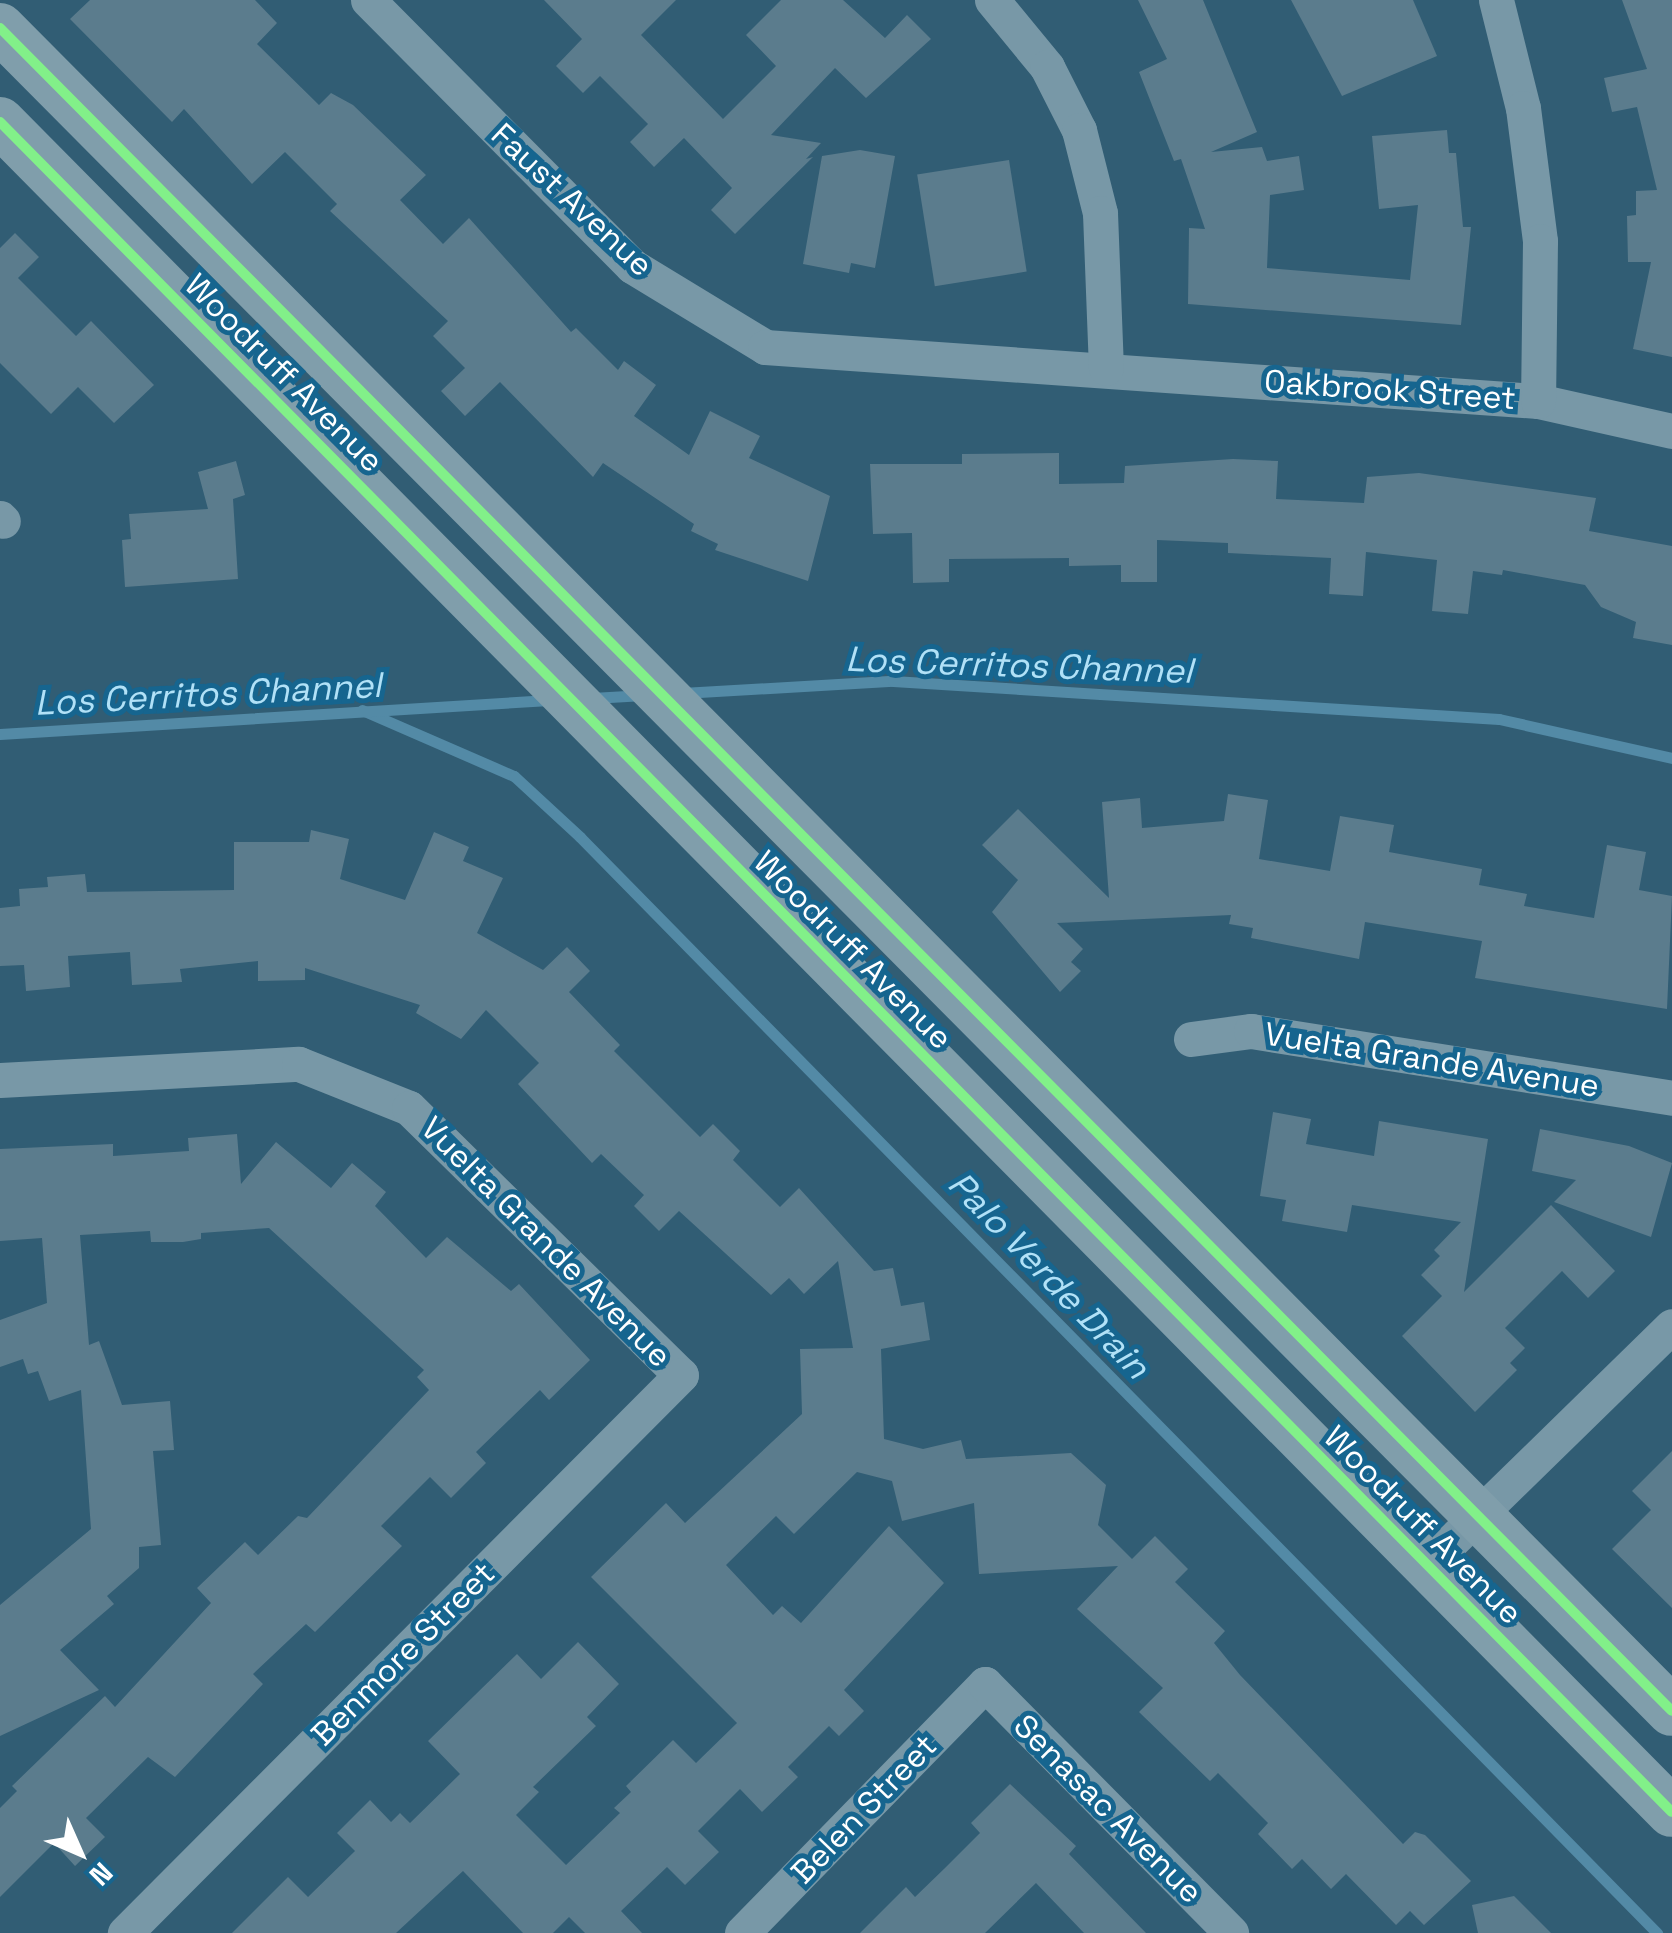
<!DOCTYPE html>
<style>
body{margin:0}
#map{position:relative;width:1672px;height:1933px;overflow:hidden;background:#315d74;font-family:"Space Grotesk",sans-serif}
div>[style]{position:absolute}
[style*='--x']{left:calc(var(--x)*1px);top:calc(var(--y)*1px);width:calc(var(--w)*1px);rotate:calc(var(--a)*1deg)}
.stream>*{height:11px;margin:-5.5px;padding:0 5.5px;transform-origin:5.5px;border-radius:5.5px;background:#538aa6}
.building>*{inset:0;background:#5b7c8d;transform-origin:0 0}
.minor>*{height:35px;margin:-17.5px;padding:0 17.5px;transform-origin:17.5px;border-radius:17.5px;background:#7898a7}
.secondary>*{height:50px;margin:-25px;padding:0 25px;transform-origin:25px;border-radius:25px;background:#809eab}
.cycleway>*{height:10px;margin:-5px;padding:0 5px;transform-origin:5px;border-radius:5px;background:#82f089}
span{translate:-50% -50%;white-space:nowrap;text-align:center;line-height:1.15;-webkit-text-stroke:10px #16658f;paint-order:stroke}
.street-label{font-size:32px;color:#fff}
.water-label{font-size:35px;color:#b1e1f7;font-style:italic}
.north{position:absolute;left:30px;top:1803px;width:100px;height:100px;-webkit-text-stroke:8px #16658f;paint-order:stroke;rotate:135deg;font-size:28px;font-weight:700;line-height:40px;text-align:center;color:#fff}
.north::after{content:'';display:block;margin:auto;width:35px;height:45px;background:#fff;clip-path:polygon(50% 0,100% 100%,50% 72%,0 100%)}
</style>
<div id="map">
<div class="stream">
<div style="--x:682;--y:693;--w:211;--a:-3.3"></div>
<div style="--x:893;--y:681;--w:607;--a:3.59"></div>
<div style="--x:1499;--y:719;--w:177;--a:12.7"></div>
<div style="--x:592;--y:698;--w:52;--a:-3.3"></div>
<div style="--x:362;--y:710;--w:166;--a:23.5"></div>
<div style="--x:514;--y:776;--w:90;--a:42.7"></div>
<div style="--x:580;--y:837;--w:1537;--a:45.5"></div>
<div style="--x:0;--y:734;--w:550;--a:-3.54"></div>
</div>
<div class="building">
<div style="clip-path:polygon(90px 0,255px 0,277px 23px,257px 44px,319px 105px,331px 93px,353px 105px,426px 175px,400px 200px,443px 244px,469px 218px,571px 332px,576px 328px,618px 370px,624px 361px,656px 385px,634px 416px,689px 455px,710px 411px,760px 436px,749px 458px,830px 496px,808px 581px,715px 550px,718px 544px,691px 531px,694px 524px,603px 463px,593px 477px,500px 382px,465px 416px,441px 391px,465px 368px,433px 336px,448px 321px,330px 211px,337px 204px,285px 152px,252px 184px,184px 109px,172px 122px,70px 19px)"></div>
<div style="clip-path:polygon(544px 0,676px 0,641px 35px,723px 119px,776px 66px,746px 35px,781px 0,843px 0,885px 38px,907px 15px,931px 39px,866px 98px,835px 68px,771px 135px,821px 143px,806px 159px,813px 157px,735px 234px,711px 210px,732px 188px,684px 138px,654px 167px,630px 142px,648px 124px,600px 76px,583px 93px,556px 66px,582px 39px)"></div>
<div style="clip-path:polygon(1138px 0,1203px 0,1257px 132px,1211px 152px,1262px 147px,1267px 161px,1299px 156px,1304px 190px,1270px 195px,1267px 268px,1410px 280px,1418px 205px,1379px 209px,1372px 136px,1447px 130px,1449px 153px,1456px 153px,1463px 227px,1471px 227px,1461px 325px,1188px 304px,1189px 228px,1205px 229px,1181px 159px,1174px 161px,1139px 72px,1167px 59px)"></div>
<div style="clip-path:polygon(1291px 0,1413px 0,1437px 56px,1342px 96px)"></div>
<div style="clip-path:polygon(1622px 0,1672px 0,1672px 357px,1633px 349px,1651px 262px,1628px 262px,1627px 216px,1636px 215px,1636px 191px,1657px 190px,1637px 107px,1612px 112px,1604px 78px,1647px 69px)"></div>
<div style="clip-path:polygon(860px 150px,895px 156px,875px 268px,851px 263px,849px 273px,803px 264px,822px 156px)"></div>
<div style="left:1009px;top:160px;width:113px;height:93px;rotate:81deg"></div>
<div style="clip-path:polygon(15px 233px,39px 257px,18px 278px,76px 336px,91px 321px,154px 385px,114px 423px,78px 387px,51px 414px,0 363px,0 248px)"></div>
<div style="clip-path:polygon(1059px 453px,1059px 484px,1124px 483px,1125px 466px,1233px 459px,1278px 461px,1276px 499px,1364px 503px,1367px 477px,1419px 473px,1596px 498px,1589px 531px,1672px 546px,1672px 645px,1633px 638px,1636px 622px,1601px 607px,1585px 585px,1503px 570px,1502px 575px,1473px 571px,1468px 614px,1432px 611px,1437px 560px,1366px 552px,1363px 596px,1329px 594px,1331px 558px,1228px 553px,1228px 543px,1157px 540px,1157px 582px,1121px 582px,1121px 565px,1069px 566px,1069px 558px,949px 559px,949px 582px,913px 583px,912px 533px,873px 534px,870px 464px,962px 464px,962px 454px)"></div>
<div style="clip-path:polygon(236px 461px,245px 495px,233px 499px,238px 579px,125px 587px,122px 540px,131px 539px,129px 514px,208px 509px,198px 472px)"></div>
<div style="clip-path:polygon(1228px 794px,1268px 800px,1259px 859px,1330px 871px,1340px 816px,1394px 825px,1389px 852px,1482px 869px,1479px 885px,1527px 894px,1524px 906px,1594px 918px,1607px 845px,1646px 852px,1639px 890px,1672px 896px,1667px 1009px,1475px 978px,1482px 941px,1365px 922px,1359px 959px,1251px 938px,1253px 928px,1229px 924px,1231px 915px,1057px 923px,1083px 949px,1071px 962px,1081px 971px,1060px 992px,992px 912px,1018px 880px,982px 845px,1018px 809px,1109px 898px,1102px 802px,1140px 798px,1142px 828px,1224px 821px)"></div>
<div style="clip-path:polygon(311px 830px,349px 839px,340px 879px,405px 900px,434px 832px,469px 847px,463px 861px,503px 878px,477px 933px,543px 970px,567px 947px,590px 971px,569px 992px,620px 1045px,614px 1051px,700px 1137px,713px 1124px,740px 1151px,733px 1160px,780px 1207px,799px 1188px,874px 1271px,893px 1268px,901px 1306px,924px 1302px,930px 1340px,881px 1349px,884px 1439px,923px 1449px,961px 1440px,966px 1459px,1071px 1453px,1106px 1485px,1098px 1525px,1132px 1559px,1155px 1536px,1188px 1569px,1175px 1582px,1225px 1631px,1214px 1643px,1240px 1675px,1403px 1844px,1415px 1832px,1425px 1835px,1471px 1881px,1424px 1925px,1410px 1911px,1396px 1925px,1346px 1874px,1331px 1889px,1302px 1859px,1292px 1869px,1258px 1834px,1268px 1823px,1218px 1773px,1210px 1781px,1139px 1712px,1163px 1688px,1077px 1609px,1118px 1566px,979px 1574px,974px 1503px,902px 1521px,892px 1481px,857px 1472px,794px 1534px,776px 1516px,726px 1565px,773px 1615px,782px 1606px,801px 1623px,889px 1526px,944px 1583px,844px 1690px,864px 1711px,839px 1736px,829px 1726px,788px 1767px,798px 1777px,762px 1812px,740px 1789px,698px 1831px,719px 1852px,685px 1885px,667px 1867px,621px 1911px,642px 1933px,585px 1933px,569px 1917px,553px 1933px,523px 1933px,463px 1871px,396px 1933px,232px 1933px,288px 1877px,308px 1897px,355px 1851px,337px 1833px,370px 1800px,391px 1822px,400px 1813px,410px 1823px,460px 1774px,428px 1741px,517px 1654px,541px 1679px,578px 1642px,619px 1684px,587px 1717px,596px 1726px,533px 1787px,539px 1792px,516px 1815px,566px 1865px,620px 1813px,614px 1808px,631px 1792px,626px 1786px,673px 1740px,696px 1763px,737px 1723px,591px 1577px,666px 1503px,685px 1523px,802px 1414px,800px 1349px,853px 1348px,838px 1261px,804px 1294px,789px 1278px,771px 1295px,679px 1211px,659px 1231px,634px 1206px,644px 1195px,601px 1154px,592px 1163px,518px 1084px,539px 1063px,486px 1010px,461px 1039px,416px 1013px,420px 1005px,305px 968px,305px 980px,258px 981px,258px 961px,180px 969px,182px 982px,132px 985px,130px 952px,68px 956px,70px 987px,26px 991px,24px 965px,0 966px,0 908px,20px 906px,19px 889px,48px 887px,47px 877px,85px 874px,87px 892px,234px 890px,234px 842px,309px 842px)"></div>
<div style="clip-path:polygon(1273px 1112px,1311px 1119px,1306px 1144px,1374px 1156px,1379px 1121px,1488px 1139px,1464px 1292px,1551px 1205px,1615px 1271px,1588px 1298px,1562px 1271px,1505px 1328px,1525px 1348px,1510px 1363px,1517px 1370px,1475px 1412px,1402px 1336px,1442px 1296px,1421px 1275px,1440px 1256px,1434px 1250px,1461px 1222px,1352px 1205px,1347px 1232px,1282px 1221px,1286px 1200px,1260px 1196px)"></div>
<div style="clip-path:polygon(1540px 1129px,1629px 1146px,1672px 1163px,1651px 1237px,1554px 1202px,1576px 1180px,1532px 1171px)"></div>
<div style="clip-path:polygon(237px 1134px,241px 1184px,276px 1142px,331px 1188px,352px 1163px,386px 1192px,375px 1206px,426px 1258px,447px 1237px,511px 1291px,519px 1284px,590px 1360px,549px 1400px,540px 1390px,476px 1452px,486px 1463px,451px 1498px,430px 1477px,381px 1526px,402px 1546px,315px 1632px,306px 1624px,253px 1674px,263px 1684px,175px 1777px,148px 1757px,86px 1818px,105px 1837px,75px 1866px,54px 1843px,0 1897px,0 1808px,17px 1791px,12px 1786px,105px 1696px,115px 1707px,211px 1603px,197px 1588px,245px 1542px,258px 1555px,298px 1516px,307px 1518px,429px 1390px,417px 1377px,424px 1370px,269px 1228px,201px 1233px,201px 1239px,183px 1242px,151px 1242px,150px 1231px,80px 1235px,89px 1345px,99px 1341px,122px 1405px,170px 1401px,174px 1450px,153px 1451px,161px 1545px,139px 1547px,139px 1568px,107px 1596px,114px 1604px,60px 1650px,99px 1690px,0 1736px,0 1605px,91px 1529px,81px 1390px,49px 1401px,38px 1371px,28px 1374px,23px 1359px,0 1367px,0 1320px,47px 1303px,42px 1238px,0 1241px,0 1149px,113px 1144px,113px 1156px,189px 1151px,188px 1138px)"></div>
<div style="clip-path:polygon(1672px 1451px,1672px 1608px,1612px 1549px,1651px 1510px,1632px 1491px)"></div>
<div style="clip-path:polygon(1010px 1784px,1076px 1846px,1069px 1854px,1146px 1933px,1084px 1933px,1036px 1883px,985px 1933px,860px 1933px,906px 1887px,915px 1897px,945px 1868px,980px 1833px,971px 1823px)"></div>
<div style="clip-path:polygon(1514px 1896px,1551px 1933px,1478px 1933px,1472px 1905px)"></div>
</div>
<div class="minor">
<div style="--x:368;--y:0;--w:375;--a:45.2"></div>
<div style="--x:632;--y:266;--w:156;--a:31.3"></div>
<div style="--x:765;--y:347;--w:775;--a:4"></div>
<div style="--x:1538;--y:401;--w:137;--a:12.6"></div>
<div style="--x:992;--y:0;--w:87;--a:50.6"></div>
<div style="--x:1047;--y:67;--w:71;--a:63.1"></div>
<div style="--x:1079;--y:130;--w:86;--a:75.8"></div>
<div style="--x:1100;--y:213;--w:155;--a:87.8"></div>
<div style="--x:1496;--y:0;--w:111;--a:76"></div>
<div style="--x:1523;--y:108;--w:134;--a:82.7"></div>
<div style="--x:1540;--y:241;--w:160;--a:90.7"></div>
<div style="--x:0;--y:518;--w:4;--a:45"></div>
<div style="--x:1191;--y:1039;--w:61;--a:-7.6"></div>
<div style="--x:1251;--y:1031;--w:426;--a:9"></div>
<div style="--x:0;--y:1080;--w:299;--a:-3.1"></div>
<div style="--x:299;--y:1064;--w:118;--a:21.8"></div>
<div style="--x:409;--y:1108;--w:381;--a:44.5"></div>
<div style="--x:681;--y:1375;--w:788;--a:134.9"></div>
<div style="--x:1427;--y:1565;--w:342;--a:-44.3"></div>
<div style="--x:742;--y:1933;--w:348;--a:-45.7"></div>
<div style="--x:985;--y:1684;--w:350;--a:45.3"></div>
</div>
<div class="secondary">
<div style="--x:0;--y:28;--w:2372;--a:45.19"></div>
<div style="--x:0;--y:122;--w:2377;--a:45.31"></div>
</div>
<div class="cycleway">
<div style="--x:0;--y:28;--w:2372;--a:45.19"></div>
<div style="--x:0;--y:122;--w:2377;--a:45.31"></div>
</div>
<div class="street-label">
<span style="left:572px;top:200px;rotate:43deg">Faust Avenue</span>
<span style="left:284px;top:373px;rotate:45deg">Woodruff Avenue</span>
<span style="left:1390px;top:390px;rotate:4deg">Oakbrook Street</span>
<span style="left:853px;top:950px;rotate:45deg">Woodruff Avenue</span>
<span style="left:1432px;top:1060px;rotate:9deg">Vuelta Grande Avenue</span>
<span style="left:546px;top:1242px;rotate:45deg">Vuelta Grande Avenue</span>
<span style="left:1423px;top:1525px;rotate:45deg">Woodruff Avenue</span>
<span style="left:403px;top:1654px;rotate:-45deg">Benmore Street</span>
<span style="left:864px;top:1809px;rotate:-46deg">Belen Street</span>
<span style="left:1108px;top:1809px;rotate:45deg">Senasac Avenue</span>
</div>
<div class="water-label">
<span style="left:1019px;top:665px;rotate:2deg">Los Cerritos Channel</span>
<span style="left:208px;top:694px;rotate:-3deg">Los Cerritos Channel</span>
<span style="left:1049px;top:1275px;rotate:46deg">Palo Verde Drain</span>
</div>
<div class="north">N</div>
</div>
